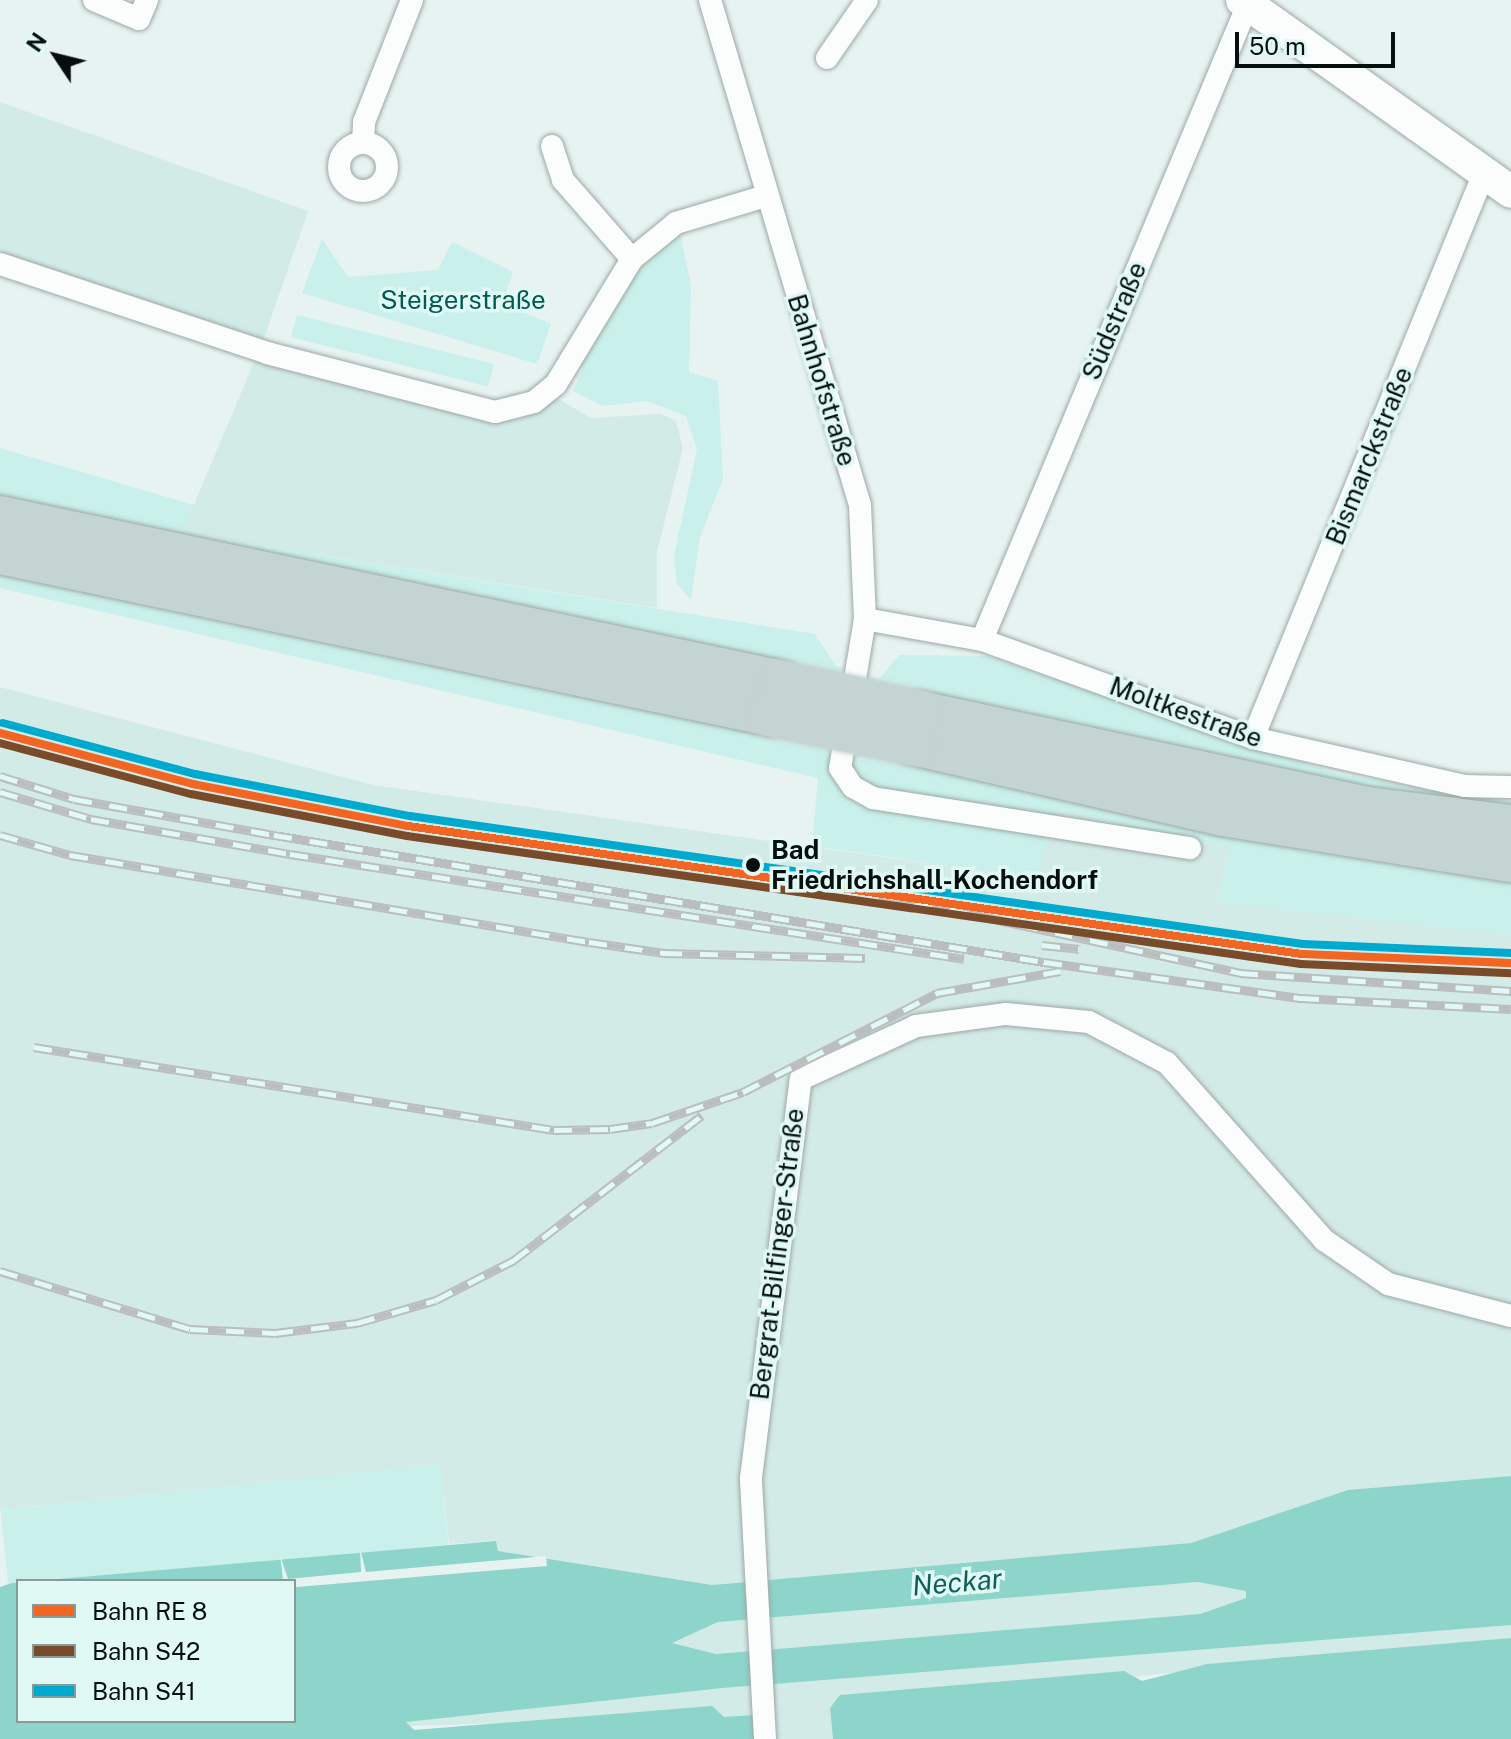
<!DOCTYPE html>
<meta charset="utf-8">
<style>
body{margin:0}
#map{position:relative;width:1511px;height:1739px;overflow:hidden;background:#e6f3f1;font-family:"Public Sans",sans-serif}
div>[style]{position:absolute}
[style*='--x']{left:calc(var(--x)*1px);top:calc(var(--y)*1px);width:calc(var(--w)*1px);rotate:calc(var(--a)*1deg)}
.built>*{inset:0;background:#d3ebe7}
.green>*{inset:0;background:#c9f0ea;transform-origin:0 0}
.water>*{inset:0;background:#8dd4ca}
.pier>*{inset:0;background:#e6f3f1}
.roads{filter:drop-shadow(0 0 2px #9ea8a6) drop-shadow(0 0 2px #9ea8a6)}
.street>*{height:22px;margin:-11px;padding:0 11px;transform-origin:11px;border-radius:11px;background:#fbfdfd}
.street>.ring{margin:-11px;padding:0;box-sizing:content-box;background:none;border:22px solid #fbfdfd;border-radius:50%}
.secondary>*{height:32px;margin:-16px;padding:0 16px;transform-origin:16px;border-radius:16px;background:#fbfdfd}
.highway>*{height:40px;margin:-20px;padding:0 20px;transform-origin:20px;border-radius:20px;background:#c4d4d2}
.rail>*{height:9px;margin-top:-4.5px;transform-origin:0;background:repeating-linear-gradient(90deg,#e0f9f5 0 18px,#bbbebe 0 36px);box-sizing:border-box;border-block:2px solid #bbbebe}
.bridges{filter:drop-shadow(0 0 2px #c9d0cf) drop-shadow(0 0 2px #c9d0cf)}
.highway-bridge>*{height:40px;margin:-20px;padding:0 20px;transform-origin:20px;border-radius:20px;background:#c4d4d2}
.rail-1>*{height:8px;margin:-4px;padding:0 4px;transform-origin:4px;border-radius:4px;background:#f26522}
.rail-2>*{height:8px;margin:-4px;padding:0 4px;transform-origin:4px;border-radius:4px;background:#7a4b2a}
.rail-3>*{height:8px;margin:-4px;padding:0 4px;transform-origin:4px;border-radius:4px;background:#00a9ce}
.dots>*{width:22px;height:22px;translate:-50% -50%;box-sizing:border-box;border:4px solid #e0f9f5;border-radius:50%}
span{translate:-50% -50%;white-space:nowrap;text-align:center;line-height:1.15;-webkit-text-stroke:7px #e0f9f5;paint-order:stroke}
.park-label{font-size:26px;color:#035a52}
.street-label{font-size:26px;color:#070f0e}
.stop-label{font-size:26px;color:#070f0e;font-weight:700}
.left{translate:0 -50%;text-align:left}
.water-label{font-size:28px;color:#0d5f57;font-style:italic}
.legend{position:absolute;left:16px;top:1579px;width:280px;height:144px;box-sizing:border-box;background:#e0f9f5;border:2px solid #899b99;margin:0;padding:10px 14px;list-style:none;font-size:24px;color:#070f0e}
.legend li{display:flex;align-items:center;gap:16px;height:40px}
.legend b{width:40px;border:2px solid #899b99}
.north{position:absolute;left:16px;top:16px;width:80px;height:80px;-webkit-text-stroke:6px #e0f9f5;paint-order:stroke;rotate:305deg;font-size:22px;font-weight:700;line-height:32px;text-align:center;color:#070f0e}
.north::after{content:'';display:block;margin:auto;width:28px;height:36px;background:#070f0e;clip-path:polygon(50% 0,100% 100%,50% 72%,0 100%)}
.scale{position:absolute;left:1235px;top:32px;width:160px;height:36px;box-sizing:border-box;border:4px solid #070f0e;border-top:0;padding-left:10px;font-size:24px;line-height:28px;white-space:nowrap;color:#070f0e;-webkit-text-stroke:6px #e0f9f5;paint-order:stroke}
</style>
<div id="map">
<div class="built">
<div style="clip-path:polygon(0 102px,308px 211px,260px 350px,489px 422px,524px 417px,557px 398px,591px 418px,660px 414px,676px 421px,683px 448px,657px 552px,657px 608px,182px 533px,259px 350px,0 254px)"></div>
<div style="clip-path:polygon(0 687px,373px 785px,1037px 879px,1056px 810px,1096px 817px,1229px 847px,1217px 902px,1511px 935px,1511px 1476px,1348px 1490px,1191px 1543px,712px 1585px,498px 1551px,495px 1541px,449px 1544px,440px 1464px,0 1510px)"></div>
<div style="clip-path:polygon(1198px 1582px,1246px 1590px,1246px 1598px,1200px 1614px,716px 1654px,672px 1643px,718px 1622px)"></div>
<div style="clip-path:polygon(1511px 1625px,1511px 1638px,830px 1708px,833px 1739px,755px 1739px,724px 1717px,406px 1726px,408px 1718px,723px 1688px)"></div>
</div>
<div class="green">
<div style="clip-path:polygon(679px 228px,691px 286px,689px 372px,718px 381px,723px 479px,700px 537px,691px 600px,677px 584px,674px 556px,697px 449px,686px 416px,647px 401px,603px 406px,573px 391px,583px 368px,571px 364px,637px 262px)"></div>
<div style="clip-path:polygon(322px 239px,348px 277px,438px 270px,452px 242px,513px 272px,502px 303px,551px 324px,537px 364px,302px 293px)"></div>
<div style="left:297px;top:315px;width:203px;height:23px;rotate:14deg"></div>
<div style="clip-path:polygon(0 448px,194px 505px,183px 533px,815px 634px,836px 666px,879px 679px,899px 655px,986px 656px,1338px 774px,1511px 801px,1511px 935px,1217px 902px,1229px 847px,1057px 810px,1037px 879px,812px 846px,818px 778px,0 588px)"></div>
<div style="left:440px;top:1464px;width:81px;height:442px;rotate:84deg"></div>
</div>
<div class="water">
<div style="clip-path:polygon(evenodd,1511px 1476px,1511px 1625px,723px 1688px,406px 1722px,414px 1730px,712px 1706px,724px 1717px,754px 1715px,755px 1739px,0 1739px,0 1587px,12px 1583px,18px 1583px,18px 1721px,294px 1721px,294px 1581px,36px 1581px,496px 1541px,498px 1551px,712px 1585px,1191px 1543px,1348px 1490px,1511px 1476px,1198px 1582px,1246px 1591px,1246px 1598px,1200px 1614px,716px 1654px,672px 1643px,718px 1622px,1198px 1582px)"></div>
<div style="clip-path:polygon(1511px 1638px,1511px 1739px,833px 1739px,830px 1708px,840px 1695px,1124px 1671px,1142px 1681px,1207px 1664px)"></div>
</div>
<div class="pier">
<div style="clip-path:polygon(360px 1548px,366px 1572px,546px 1556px,547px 1566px,297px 1587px,265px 1581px,283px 1579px,280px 1555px,288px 1579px,361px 1572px)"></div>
</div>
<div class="roads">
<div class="street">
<div style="--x:94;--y:0;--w:49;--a:22.9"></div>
<div style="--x:139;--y:19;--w:21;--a:-67"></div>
<div style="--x:710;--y:0;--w:527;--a:73.46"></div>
<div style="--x:860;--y:505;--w:114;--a:87.5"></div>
<div style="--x:865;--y:619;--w:151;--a:99.5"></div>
<div style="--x:840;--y:768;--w:23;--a:56"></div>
<div style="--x:853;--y:787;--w:23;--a:29"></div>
<div style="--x:873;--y:798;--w:321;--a:9"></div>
<div style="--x:827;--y:58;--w:70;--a:-55.4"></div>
<div style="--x:363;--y:143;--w:21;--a:-87"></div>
<div style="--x:364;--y:122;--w:131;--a:-68.5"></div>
<div class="ring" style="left:339px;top:143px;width:26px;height:26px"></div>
<div style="--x:552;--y:146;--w:36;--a:72"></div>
<div style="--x:563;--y:180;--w:105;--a:48.9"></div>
<div style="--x:0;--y:264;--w:281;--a:18.4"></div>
<div style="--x:267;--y:353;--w:236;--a:14.5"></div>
<div style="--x:495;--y:412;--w:40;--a:-14.4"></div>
<div style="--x:534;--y:402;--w:28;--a:-39"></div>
<div style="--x:556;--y:384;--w:146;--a:-58.7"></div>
<div style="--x:632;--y:259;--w:57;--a:-39.3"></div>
<div style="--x:676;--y:223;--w:94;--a:-16.7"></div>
<div style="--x:865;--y:619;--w:119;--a:10.2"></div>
<div style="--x:982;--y:640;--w:288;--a:19.9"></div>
<div style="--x:1253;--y:738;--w:217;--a:12.8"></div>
<div style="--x:1465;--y:786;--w:46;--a:1.2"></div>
<div style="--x:982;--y:640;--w:689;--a:-67.3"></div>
<div style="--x:1253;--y:738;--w:610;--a:-67.76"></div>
<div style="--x:765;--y:1739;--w:261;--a:-93.1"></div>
<div style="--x:751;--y:1478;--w:402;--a:-82.9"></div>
<div style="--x:801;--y:1079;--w:127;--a:-24.7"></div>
<div style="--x:916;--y:1026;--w:91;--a:-7.6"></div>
<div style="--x:1006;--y:1014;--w:83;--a:5.5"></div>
<div style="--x:1089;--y:1022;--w:88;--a:27.7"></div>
<div style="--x:1167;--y:1063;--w:237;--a:48.4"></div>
<div style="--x:1324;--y:1240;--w:78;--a:34.5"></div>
<div style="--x:1388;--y:1284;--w:127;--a:14.6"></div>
</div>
<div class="secondary">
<div style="--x:1242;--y:0;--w:330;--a:35.5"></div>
</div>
<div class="highway">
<div style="--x:0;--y:516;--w:800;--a:11.9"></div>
<div style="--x:0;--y:554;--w:787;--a:11.88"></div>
<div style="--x:920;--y:711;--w:458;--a:12.1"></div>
<div style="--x:1368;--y:807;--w:144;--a:7.2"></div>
<div style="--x:913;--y:745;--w:318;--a:12.9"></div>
<div style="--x:1223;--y:816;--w:292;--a:9.1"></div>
</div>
</div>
<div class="rail">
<div style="--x:0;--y:776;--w:77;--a:17.3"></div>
<div style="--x:74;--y:799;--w:203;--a:10.2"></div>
<div style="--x:274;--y:835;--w:780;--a:9.37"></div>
<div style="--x:1044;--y:962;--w:260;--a:8"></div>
<div style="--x:1301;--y:998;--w:210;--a:3"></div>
<div style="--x:0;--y:792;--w:95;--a:16.5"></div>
<div style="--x:91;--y:819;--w:202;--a:10"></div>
<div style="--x:290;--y:854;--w:682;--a:8.85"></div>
<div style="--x:0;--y:835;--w:73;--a:15.9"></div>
<div style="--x:70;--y:855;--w:526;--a:9.52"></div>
<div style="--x:589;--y:942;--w:76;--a:8.3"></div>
<div style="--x:664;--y:953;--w:201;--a:1.4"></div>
<div style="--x:879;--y:894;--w:370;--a:12.3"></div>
<div style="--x:1240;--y:973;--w:272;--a:3.8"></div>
<div style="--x:1042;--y:945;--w:37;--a:6"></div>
<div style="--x:34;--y:1047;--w:527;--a:9.07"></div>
<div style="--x:554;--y:1130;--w:56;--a:-1"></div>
<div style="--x:610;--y:1129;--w:42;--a:-8.1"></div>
<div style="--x:652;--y:1123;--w:96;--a:-18.8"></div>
<div style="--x:743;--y:1092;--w:218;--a:-27"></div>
<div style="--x:937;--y:993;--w:125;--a:-10.1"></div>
<div style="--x:0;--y:1271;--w:199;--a:17"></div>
<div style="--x:190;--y:1329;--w:85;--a:2.7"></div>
<div style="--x:275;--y:1333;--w:83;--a:-7"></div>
<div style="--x:357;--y:1323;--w:82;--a:-16.2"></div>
<div style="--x:436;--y:1300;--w:88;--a:-27.1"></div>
<div style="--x:514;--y:1260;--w:237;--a:-37.6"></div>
</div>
<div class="bridges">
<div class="highway-bridge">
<div style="--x:783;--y:681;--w:140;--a:12.4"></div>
<div style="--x:770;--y:716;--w:146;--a:11.5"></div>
</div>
</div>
<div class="rail-1">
<div style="--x:0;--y:733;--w:200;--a:14.8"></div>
<div style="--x:193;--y:784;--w:219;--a:11.1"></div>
<div style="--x:408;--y:826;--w:903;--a:8.15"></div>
<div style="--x:1302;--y:954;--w:209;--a:2.5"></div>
</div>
<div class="rail-2">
<div style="--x:0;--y:743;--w:198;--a:15"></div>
<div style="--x:191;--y:794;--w:220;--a:11"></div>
<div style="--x:407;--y:836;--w:903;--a:8.15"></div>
<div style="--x:1301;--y:964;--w:210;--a:2.5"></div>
</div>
<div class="rail-3">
<div style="--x:3;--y:723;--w:199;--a:14.9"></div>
<div style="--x:195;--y:774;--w:219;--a:11.1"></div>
<div style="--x:410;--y:816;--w:902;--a:8.16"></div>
<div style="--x:1303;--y:944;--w:208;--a:2.5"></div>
</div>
<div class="dots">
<div style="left:753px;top:865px;background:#070f0e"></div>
</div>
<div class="park-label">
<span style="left:463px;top:300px">Steigerstraße</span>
</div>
<div class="street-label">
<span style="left:1114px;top:321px;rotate:-67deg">Südstraße</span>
<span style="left:822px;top:380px;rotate:73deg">Bahnhofstraße</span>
<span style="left:1369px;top:456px;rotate:-68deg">Bismarckstraße</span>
<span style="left:1186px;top:712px;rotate:20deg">Moltkestraße</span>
<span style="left:777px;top:1254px;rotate:-83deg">Bergrat-Bilfinger-Straße</span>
</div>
<div class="stop-label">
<span class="left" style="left:771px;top:865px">Bad<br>Friedrichshall-Kochendorf</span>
</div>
<div class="water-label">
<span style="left:957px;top:1582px;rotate:-5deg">Neckar</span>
</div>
<ul class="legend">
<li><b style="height:10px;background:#f26522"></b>Bahn RE 8</li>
<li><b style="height:10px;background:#7a4b2a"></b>Bahn S42</li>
<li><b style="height:10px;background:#00a9ce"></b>Bahn S41</li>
</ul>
<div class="north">N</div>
<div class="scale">50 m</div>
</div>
